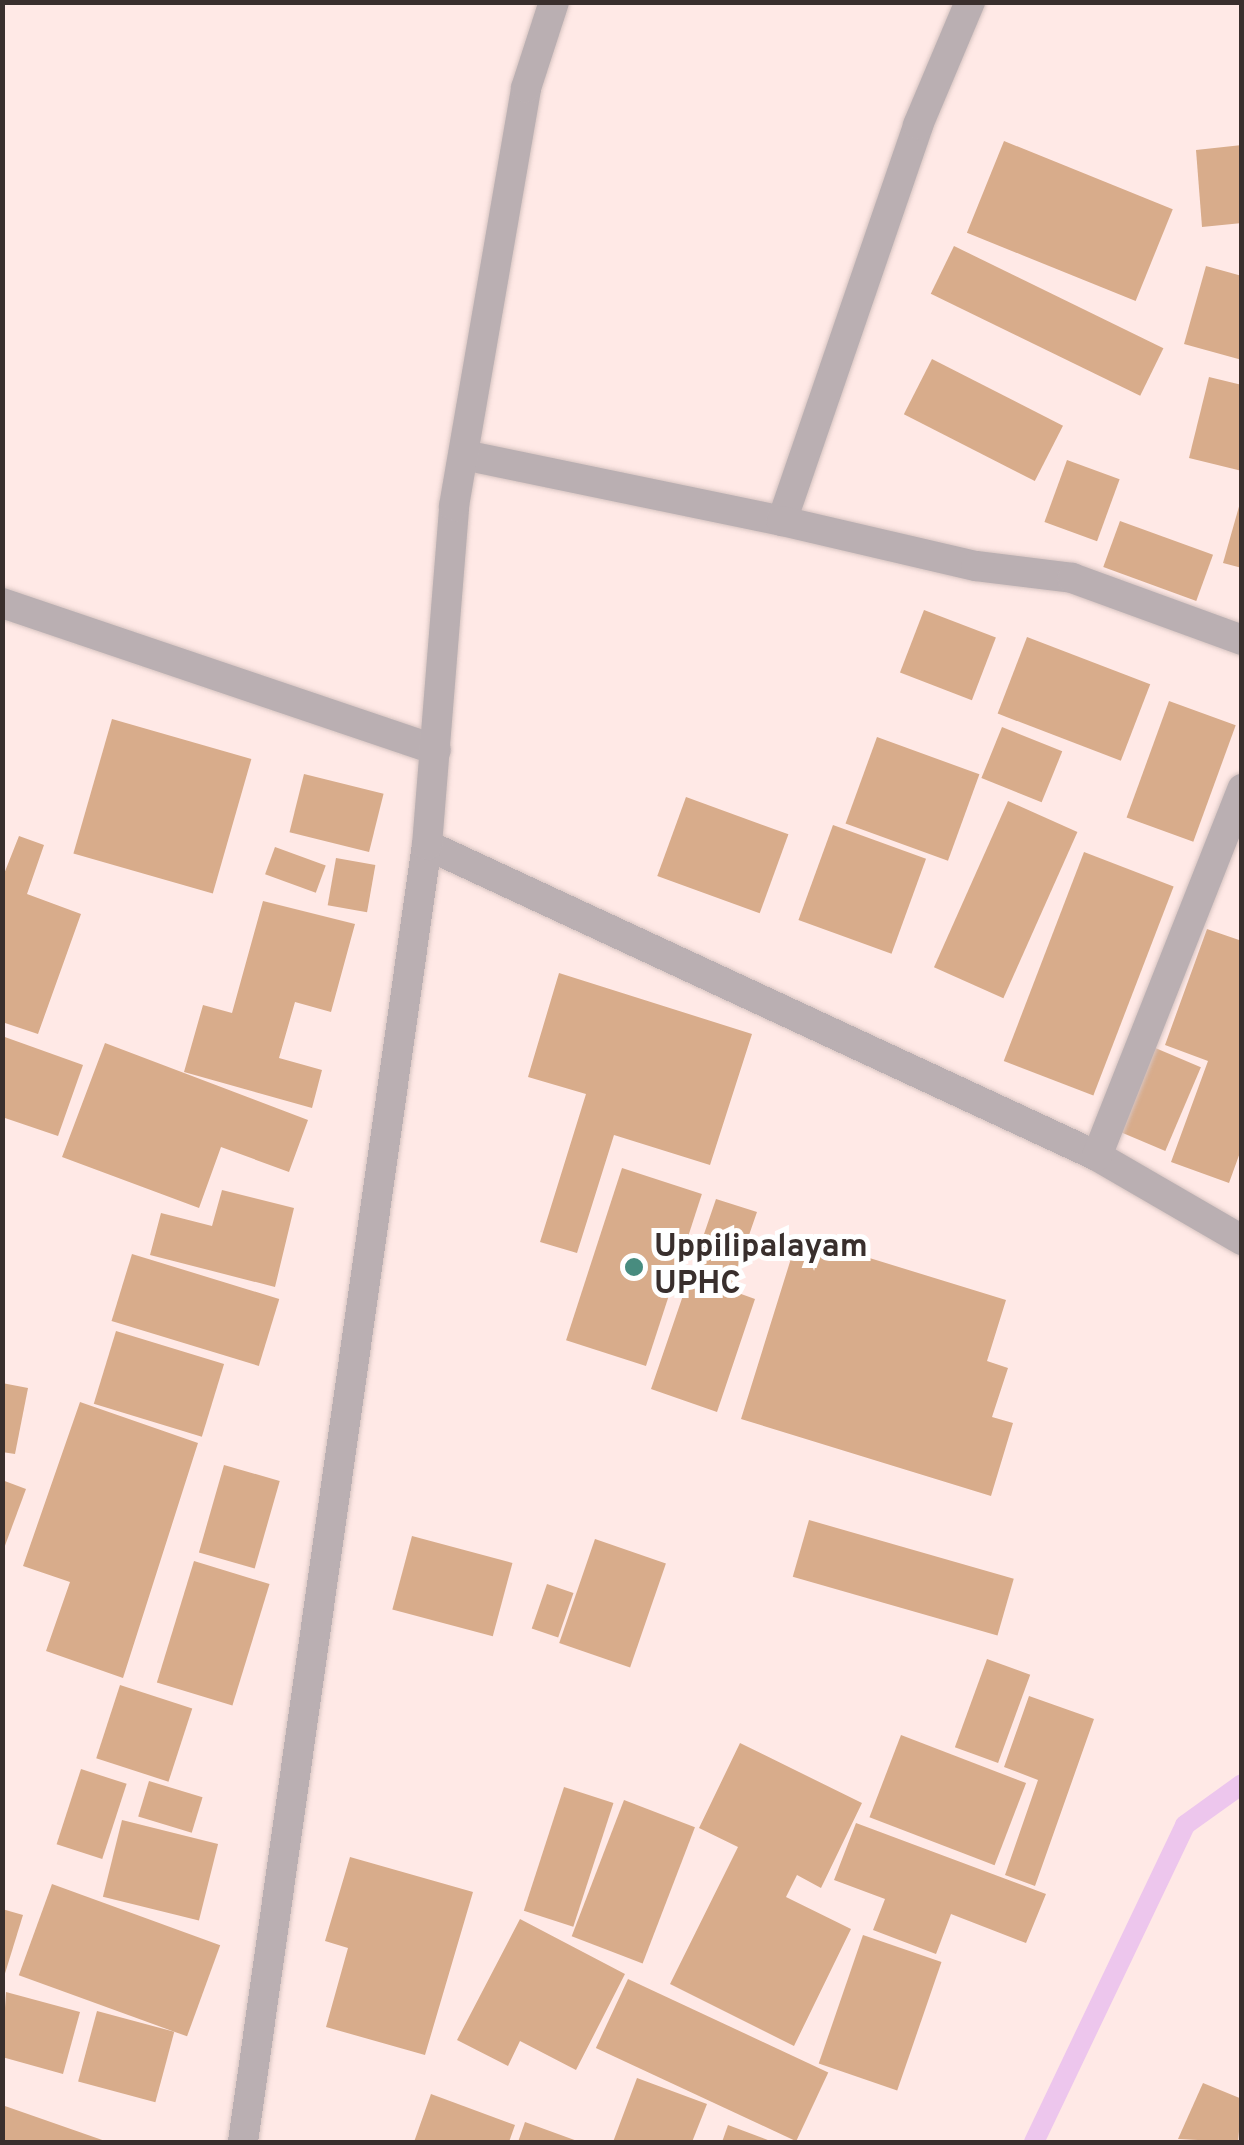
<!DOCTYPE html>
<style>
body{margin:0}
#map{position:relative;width:1244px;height:2145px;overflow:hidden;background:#ffe9e6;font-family:Overpass,sans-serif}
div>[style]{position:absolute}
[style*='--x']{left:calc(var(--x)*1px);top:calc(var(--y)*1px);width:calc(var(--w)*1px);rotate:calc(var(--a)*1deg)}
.stream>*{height:20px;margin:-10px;padding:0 10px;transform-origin:10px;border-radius:10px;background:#edc6ed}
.building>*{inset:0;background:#d8ac8b;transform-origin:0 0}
.roads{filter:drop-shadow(0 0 2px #d7c4c1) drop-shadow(0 0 2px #d7c4c1)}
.minor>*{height:30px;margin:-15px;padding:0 15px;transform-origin:15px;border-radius:15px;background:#baafb2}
.dots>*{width:28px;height:28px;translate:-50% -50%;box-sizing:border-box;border:5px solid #fff;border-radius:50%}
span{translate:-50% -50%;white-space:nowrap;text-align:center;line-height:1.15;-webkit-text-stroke:10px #fff;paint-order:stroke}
.poi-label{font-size:32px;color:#392f2d;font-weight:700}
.left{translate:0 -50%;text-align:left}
.frame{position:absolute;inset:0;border:5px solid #392f2d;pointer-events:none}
</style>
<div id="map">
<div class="stream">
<div style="--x:1034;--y:2142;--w:351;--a:-64.5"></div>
<div style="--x:1185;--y:1825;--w:70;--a:-35.7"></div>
</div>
<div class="building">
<div style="left:1004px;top:141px;width:182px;height:99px;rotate:22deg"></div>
<div style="clip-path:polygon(1242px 145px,1242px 223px,1202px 227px,1196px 150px)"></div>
<div style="left:954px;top:246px;width:233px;height:53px;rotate:26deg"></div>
<div style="clip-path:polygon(1206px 266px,1242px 276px,1242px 360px,1184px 344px)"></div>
<div style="left:932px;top:359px;width:147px;height:62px;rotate:27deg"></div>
<div style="clip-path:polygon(1209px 377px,1242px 385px,1242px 471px,1189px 458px)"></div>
<div style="left:1067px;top:460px;width:56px;height:66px;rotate:20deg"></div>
<div style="clip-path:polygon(1240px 503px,1242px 503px,1242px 568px,1223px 563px)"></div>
<div style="left:1120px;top:521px;width:99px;height:49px;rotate:20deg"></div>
<div style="left:924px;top:610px;width:77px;height:67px;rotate:21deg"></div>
<div style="left:1027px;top:637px;width:132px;height:82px;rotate:21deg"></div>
<div style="left:1169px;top:701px;width:71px;height:124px;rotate:20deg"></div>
<div style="left:112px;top:719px;width:145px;height:140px;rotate:16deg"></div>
<div style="left:1002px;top:727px;width:65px;height:55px;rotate:22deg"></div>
<div style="left:877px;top:737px;width:109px;height:92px;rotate:20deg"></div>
<div style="left:304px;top:774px;width:82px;height:60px;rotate:14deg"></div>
<div style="left:686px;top:797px;width:109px;height:84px;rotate:20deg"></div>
<div style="left:1008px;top:801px;width:76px;height:182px;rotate:24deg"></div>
<div style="left:833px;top:825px;width:99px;height:101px;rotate:20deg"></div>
<div style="clip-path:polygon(19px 836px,44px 845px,27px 894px,81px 914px,38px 1034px,2px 1022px,2px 879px)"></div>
<div style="left:275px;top:847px;width:54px;height:29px;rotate:20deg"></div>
<div style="left:1084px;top:852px;width:96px;height:224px;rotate:21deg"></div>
<div style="left:336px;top:858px;width:40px;height:48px;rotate:10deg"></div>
<div style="clip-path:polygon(263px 901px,355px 924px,331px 1012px,295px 1002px,279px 1058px,322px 1070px,312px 1108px,184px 1072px,203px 1005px,232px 1013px)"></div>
<div style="clip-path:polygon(1207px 929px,1242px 941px,1242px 1147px,1229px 1183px,1171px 1162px,1208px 1061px,1165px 1045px)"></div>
<div style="clip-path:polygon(559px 973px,752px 1034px,710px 1165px,614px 1135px,577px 1253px,540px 1242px,586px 1094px,528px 1077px)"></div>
<div style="clip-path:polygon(2px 1036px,83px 1065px,58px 1136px,2px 1117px)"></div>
<div style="clip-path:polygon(105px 1043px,308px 1120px,289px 1172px,221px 1147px,199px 1208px,62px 1157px)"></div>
<div style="left:1153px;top:1047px;width:52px;height:91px;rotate:23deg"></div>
<div style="left:622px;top:1168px;width:84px;height:181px;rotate:18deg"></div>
<div style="clip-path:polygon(222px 1190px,294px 1208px,275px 1287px,150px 1255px,161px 1213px,212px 1226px)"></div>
<div style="clip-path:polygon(716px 1199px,757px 1212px,730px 1290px,755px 1299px,717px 1412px,651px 1389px)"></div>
<div style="clip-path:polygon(798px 1236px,1006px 1300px,987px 1361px,1008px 1368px,992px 1417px,1013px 1423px,991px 1496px,741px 1419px)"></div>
<div style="left:132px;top:1254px;width:154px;height:70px;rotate:17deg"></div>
<div style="left:116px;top:1331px;width:113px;height:76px;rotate:17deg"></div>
<div style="clip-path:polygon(2px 1383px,28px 1388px,15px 1454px,2px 1452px)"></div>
<div style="clip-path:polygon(80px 1402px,198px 1443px,123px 1678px,46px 1651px,70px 1582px,23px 1566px)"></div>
<div style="left:224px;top:1465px;width:58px;height:91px;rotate:16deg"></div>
<div style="clip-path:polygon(2px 1480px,26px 1489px,3px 1551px,2px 1551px)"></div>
<div style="left:809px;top:1520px;width:213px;height:59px;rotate:16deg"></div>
<div style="left:412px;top:1536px;width:104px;height:76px;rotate:15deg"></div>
<div style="left:595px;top:1539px;width:75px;height:110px;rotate:19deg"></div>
<div style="left:194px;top:1561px;width:79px;height:127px;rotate:17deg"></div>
<div style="left:547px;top:1584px;width:28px;height:47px;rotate:19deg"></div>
<div style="left:987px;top:1659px;width:46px;height:94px;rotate:20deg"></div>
<div style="left:120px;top:1685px;width:76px;height:77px;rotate:18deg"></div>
<div style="clip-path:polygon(1029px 1696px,1094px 1719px,1035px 1886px,1005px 1875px,1038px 1780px,1004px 1767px)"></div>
<div style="left:901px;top:1735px;width:134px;height:88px;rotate:21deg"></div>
<div style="clip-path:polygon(740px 1743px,862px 1803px,821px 1888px,797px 1875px,786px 1897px,851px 1929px,794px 2046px,670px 1984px,738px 1847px,699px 1828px)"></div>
<div style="left:81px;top:1769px;width:48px;height:79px;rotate:18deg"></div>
<div style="left:149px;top:1781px;width:56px;height:37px;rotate:17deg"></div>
<div style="left:564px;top:1787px;width:52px;height:130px;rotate:18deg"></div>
<div style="left:624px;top:1800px;width:76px;height:146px;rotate:21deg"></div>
<div style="left:122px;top:1820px;width:99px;height:79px;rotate:14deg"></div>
<div style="clip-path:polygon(856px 1823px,1046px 1894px,1026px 1943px,951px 1914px,936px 1954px,873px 1930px,885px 1899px,834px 1880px)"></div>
<div style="clip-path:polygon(350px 1857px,473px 1892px,425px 2055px,326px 2027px,348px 1948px,325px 1941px)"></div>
<div style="left:52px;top:1884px;width:179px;height:97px;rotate:20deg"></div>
<div style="clip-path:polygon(2px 1909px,23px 1915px,3px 1980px,2px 1980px)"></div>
<div style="clip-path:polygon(520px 1919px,625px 1974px,576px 2070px,520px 2041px,508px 2066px,457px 2040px)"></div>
<div style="left:863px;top:1935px;width:83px;height:136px;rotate:19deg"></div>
<div style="left:628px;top:1979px;width:221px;height:76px;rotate:25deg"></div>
<div style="clip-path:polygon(6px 1992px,80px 2012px,63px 2074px,2px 2057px)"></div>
<div style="left:97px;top:2011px;width:80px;height:73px;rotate:15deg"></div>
<div style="clip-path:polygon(637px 2078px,707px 2104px,692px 2142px,613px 2142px)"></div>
<div style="clip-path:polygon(1203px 2083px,1242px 2099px,1238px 2142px,1178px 2139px)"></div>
<div style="clip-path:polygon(431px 2094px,515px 2125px,509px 2142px,414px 2142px)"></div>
<div style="clip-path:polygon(2px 2105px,108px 2142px,2px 2142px)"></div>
<div style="clip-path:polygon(525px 2122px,580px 2142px,518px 2142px)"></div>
<div style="clip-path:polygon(728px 2125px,773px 2142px,722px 2142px)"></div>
</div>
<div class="roads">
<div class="minor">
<div style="--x:464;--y:455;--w:325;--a:11.7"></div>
<div style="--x:782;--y:521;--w:419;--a:-71"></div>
<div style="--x:918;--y:125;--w:134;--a:-67.1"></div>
<div style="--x:782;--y:521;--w:199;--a:13.1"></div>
<div style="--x:976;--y:566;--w:97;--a:7.1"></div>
<div style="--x:1072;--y:578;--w:181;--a:20"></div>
<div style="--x:2;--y:603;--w:458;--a:18.7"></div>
<div style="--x:427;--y:845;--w:739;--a:24.9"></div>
<div style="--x:1097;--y:1156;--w:168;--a:30.1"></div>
<div style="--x:1097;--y:1156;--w:395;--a:-68.4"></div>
<div style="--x:243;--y:2142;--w:1310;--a:-81.93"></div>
<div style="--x:427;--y:845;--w:340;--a:-85.4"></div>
<div style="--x:454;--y:506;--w:424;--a:-80.2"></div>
<div style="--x:526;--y:88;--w:90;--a:-72"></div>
</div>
</div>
<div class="dots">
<div style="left:634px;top:1267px;background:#488c7f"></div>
</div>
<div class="poi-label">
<span class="left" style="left:654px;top:1267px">Uppilipalayam<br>UPHC</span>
</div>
<div class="frame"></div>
</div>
